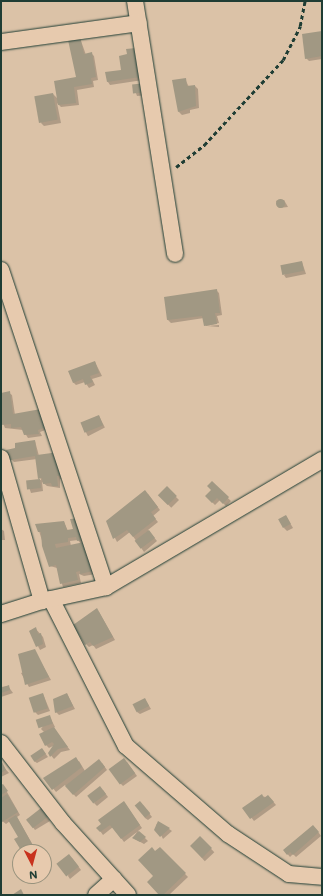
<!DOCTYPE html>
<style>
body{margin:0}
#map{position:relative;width:323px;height:896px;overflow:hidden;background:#dbc2a7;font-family:Mali,sans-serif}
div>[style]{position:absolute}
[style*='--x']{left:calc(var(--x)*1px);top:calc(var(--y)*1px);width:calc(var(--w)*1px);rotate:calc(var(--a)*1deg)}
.shadow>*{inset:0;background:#0003;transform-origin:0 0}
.building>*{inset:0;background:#a19883;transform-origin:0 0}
.round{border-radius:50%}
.path>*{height:2.5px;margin-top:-1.25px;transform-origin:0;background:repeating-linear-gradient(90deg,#1f3d34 0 4px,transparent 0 7px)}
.roads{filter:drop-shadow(0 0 1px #1f3d34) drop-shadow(0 0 1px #1f3d34)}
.minor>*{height:16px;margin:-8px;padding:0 8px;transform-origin:8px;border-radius:8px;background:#e7caae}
span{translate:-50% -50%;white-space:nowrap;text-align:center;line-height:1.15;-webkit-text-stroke:4px #e7caae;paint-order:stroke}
.frame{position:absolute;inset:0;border:2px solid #1f3d34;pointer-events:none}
.north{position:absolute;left:12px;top:844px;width:40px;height:40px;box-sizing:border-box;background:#e7caae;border:1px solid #97927d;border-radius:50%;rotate:174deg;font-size:11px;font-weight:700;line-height:16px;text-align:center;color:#1f3d34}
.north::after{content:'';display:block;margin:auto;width:14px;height:18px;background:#c8321e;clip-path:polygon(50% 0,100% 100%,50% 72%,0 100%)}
</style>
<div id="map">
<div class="shadow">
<div style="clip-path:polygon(322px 32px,322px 59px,309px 61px,306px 58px)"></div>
<div style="clip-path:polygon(80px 38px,86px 55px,91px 53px,94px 56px,98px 80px,93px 81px,94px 87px,77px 90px,79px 105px,61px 107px,57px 103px,61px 123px,44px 126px,41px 123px,53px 94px,58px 99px,77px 78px)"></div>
<div style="clip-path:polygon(120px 56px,143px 80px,110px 85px,108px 82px,106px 73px,122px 71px)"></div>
<div style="clip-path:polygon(185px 79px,189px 87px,195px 86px,198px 89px,199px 108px,190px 110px,190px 113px,182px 115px,179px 112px,174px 81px)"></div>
<div style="clip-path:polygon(133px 85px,149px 95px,137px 96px)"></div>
<div style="clip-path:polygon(284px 200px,288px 207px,279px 208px,276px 201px)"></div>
<div style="clip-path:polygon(302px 262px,306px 274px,286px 278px,284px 275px)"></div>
<div style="clip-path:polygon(216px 290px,219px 293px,222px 315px,217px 316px,219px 323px,206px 326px,204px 318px,171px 323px,168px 320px,165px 298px)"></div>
<div style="clip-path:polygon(219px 325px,219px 327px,207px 326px)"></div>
<div style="clip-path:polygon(95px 362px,102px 376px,92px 379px,95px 385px,89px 388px,85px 382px,76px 385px,73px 382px)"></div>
<div style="clip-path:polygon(9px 393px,12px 395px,15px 415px,51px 428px,40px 432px,42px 436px,28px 438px,23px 430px,5px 428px,1px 418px,1px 394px)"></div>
<div style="left:99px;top:416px;width:13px;height:19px;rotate:63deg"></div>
<div style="clip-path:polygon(35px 441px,39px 456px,69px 478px,60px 479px,60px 488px,47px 486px,42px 482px,43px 491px,31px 493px,27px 481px,41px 480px,37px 459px,14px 462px,11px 459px,16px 449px)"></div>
<div style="clip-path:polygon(212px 483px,231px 501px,226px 506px,220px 500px,215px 505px,206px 496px,212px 490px)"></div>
<div style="left:167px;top:488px;width:17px;height:11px;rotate:45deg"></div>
<div style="clip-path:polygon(148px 494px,160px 510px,153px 516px,158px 522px,148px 530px,157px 541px,144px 552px,130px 532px,117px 542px,107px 522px)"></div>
<div style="clip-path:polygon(286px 516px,293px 528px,287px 531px,284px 528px)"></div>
<div style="clip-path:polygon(evenodd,64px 522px,68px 531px,74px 529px,87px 546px,96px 574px,84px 576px,79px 574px,81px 583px,63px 587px,57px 568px,50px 566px,39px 531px,64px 522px,78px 540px,81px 544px,71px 546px,70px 541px,78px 540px)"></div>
<div style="clip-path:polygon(1px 529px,4px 531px,5px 540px,1px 540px)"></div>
<div style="clip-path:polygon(99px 612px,115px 640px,96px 649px,93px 645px,89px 647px,86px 644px)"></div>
<div style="clip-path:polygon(35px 628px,43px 637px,46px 647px,40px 650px,30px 631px)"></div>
<div style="clip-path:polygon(34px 650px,51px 680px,29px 687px,21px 673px,24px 672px)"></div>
<div style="clip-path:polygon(8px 686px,13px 693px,1px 697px,1px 687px)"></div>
<div style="clip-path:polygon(43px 694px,50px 711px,38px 715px,35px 712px)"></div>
<div style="clip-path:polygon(67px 694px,75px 709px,59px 715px,56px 712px)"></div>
<div style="clip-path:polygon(145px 699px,151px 709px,140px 714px,137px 712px)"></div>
<div style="clip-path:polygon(50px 717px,55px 727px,53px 728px,70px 750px,61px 752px,54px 759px,49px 753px,55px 745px,49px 748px,46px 745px,45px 733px,41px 729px)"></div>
<div style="clip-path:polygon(42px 749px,48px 757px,37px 763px,34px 761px)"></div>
<div style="clip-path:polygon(79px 761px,85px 771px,102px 763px,107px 770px,76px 797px,65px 785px,56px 792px,45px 778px)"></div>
<div style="clip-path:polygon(127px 762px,137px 776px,123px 786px,120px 783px)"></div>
<div style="clip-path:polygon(1px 764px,9px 773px,1px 777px)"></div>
<div style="clip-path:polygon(3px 785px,20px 815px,17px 817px,34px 847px,30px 849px,32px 852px,23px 852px,20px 837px,10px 821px,6px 824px,1px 820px,1px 787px)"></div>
<div style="clip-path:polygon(103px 790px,108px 797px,97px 806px,94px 803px)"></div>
<div style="clip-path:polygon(262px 796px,271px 799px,276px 805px,254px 821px,244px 808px)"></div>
<div style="clip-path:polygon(126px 805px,142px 828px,138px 831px,148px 841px,144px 844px,133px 838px,137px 832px,124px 842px,113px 827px,103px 835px,98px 828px)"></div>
<div style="clip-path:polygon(143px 805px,152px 817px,148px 820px,145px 818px)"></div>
<div style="clip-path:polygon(44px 812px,50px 821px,35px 830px,27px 819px)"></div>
<div style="clip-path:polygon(159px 822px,172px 831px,163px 839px,156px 825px)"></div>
<div style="clip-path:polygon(316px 829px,321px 836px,296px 857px,293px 854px,290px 857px,284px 850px)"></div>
<div style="left:200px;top:837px;width:21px;height:13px;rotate:47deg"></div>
<div style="clip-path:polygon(160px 848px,188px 877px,169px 895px,161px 895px,155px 876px,155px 852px)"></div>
<div style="clip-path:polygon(72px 858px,81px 870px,70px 879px,68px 876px)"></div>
</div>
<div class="building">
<div style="clip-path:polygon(322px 31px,322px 56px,305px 59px,302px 34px)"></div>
<div style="clip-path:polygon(80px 37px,84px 54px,92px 52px,96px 77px,91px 78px,92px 84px,74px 87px,76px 103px,58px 105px,54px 81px,76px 77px,68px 40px)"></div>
<div style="clip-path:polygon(136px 48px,140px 77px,107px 82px,105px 72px,121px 70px,119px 56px,127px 54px,126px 49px)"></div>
<div style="clip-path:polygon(186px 78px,187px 86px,195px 85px,196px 106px,178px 112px,172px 80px)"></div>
<div style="left:146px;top:83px;width:9px;height:14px;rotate:84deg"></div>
<div style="left:53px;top:93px;width:27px;height:19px;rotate:80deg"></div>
<div class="round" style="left:275.5px;top:198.5px;width:9px;height:9px"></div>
<div style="left:302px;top:261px;width:10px;height:22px;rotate:79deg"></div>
<div style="clip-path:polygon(217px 289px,220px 313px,215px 313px,217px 324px,204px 326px,202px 316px,167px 320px,164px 297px)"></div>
<div style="clip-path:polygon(95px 361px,99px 373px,90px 376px,93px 382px,85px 385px,83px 379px,73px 383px,68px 371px)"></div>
<div style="clip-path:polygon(10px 391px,13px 414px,41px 409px,49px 426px,38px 430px,39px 434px,24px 435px,21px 427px,11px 428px,11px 424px,1px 425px,1px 393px)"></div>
<div style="left:99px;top:415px;width:11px;height:20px;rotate:68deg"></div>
<div style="clip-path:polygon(35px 440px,37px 455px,59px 452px,67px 475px,57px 476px,58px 486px,52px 486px,51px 483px,43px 484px,42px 478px,38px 479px,35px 456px,10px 460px,6px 450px,15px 448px,15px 443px)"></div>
<div style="left:40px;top:479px;width:9px;height:14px;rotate:84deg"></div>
<div style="clip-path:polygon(212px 481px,229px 497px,223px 504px,217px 498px,212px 503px,205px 496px,211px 490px,207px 486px)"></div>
<div style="left:167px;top:486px;width:14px;height:13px;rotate:45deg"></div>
<div style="clip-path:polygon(145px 490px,158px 507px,151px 512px,156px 519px,133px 537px,127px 530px,113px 539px,106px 521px)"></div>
<div style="left:286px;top:515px;width:10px;height:9px;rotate:61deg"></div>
<div style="clip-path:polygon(82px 518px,89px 539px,77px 541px,76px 537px,68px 538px,68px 542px,55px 544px,56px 548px,84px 542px,87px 559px,96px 557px,93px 571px,80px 574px,80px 571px,76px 572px,78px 580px,60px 584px,56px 565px,49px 567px,42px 546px,41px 532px,38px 532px,35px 524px,64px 521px,67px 530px,73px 529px,70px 519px)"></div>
<div style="left:149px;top:530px;width:10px;height:18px;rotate:53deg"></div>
<div style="clip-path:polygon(97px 608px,113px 637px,93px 646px,90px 642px,85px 645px,73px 625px)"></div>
<div style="clip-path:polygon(36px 627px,38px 634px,41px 633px,43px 644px,36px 647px,29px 631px)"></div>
<div style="clip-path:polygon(35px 649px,49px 677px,25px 685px,18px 654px)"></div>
<div style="clip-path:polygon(9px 685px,10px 690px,1px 693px,1px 688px)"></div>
<div style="left:43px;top:693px;width:16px;height:15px;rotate:72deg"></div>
<div style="clip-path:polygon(67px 693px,73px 706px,55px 713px,53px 699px)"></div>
<div style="left:145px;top:698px;width:9px;height:14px;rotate:63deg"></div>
<div style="left:50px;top:715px;width:9px;height:15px;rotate:72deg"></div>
<div style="clip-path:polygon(54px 727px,68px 747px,58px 749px,50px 757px,48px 753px,54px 744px,52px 742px,45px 746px,39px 734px)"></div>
<div style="left:42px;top:748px;width:7px;height:14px;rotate:56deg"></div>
<div style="clip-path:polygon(76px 757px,82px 767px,52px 790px,43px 778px)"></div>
<div style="left:124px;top:758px;width:19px;height:19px;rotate:54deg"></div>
<div style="clip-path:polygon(99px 759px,105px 767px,73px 795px,65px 786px)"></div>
<div style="clip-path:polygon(2px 762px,6px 770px,1px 773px,1px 763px)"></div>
<div style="clip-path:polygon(3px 784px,8px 791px,1px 795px,1px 785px)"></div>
<div style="left:100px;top:786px;width:10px;height:16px;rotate:53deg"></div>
<div style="clip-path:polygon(7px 794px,18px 812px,2px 822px,1px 798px)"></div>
<div style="clip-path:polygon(262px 794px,264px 798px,268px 795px,274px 802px,250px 819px,242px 808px)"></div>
<div style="clip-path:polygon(124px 801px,140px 825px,121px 839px,110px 825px,100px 832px,96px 828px,101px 824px,98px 820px)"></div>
<div style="left:140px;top:801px;width:16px;height:7px;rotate:50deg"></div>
<div style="left:41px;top:808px;width:11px;height:19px;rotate:52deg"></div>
<div style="clip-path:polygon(16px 815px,32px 844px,28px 846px,31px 852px,22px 852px,14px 839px,18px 837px,8px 820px)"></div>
<div style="clip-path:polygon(158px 821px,170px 828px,160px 837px,154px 830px)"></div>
<div style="clip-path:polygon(313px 825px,319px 832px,293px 855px,290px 852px,287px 855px,283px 850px)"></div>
<div style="clip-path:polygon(139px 831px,146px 837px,140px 842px,132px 838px)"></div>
<div style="left:200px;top:836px;width:17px;height:14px;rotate:45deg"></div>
<div style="clip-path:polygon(152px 847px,155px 851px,160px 847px,186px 873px,163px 895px,159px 895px,147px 882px,153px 876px,138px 860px)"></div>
<div style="left:69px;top:854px;width:16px;height:16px;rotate:52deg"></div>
<div style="clip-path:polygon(21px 889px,24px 895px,12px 895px)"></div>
</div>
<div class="path">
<div style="--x:176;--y:167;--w:36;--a:-38"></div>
<div style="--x:204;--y:145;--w:116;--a:-47.1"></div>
<div style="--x:283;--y:60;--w:38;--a:-63"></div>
<div style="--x:300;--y:26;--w:25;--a:-79"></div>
</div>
<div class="roads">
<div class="minor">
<div style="--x:135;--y:1;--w:256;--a:81"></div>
<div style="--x:1;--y:42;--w:139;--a:-7.8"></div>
<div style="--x:1;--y:270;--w:334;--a:71.7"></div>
<div style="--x:1;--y:458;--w:149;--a:74"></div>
<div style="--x:51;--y:599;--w:165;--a:63"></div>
<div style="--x:126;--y:746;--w:135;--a:40.8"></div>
<div style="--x:228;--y:834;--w:73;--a:33.3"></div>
<div style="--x:289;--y:874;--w:33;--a:5"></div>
<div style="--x:1;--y:614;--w:43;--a:-17.6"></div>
<div style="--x:42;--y:601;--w:66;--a:-12.3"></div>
<div style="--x:106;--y:587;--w:251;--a:-30.5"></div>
<div style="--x:1;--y:743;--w:101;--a:52.2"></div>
<div style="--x:63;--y:823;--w:97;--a:47.9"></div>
<div style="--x:96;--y:895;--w:24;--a:-42"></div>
</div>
</div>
<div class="frame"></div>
<div class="north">N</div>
</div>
